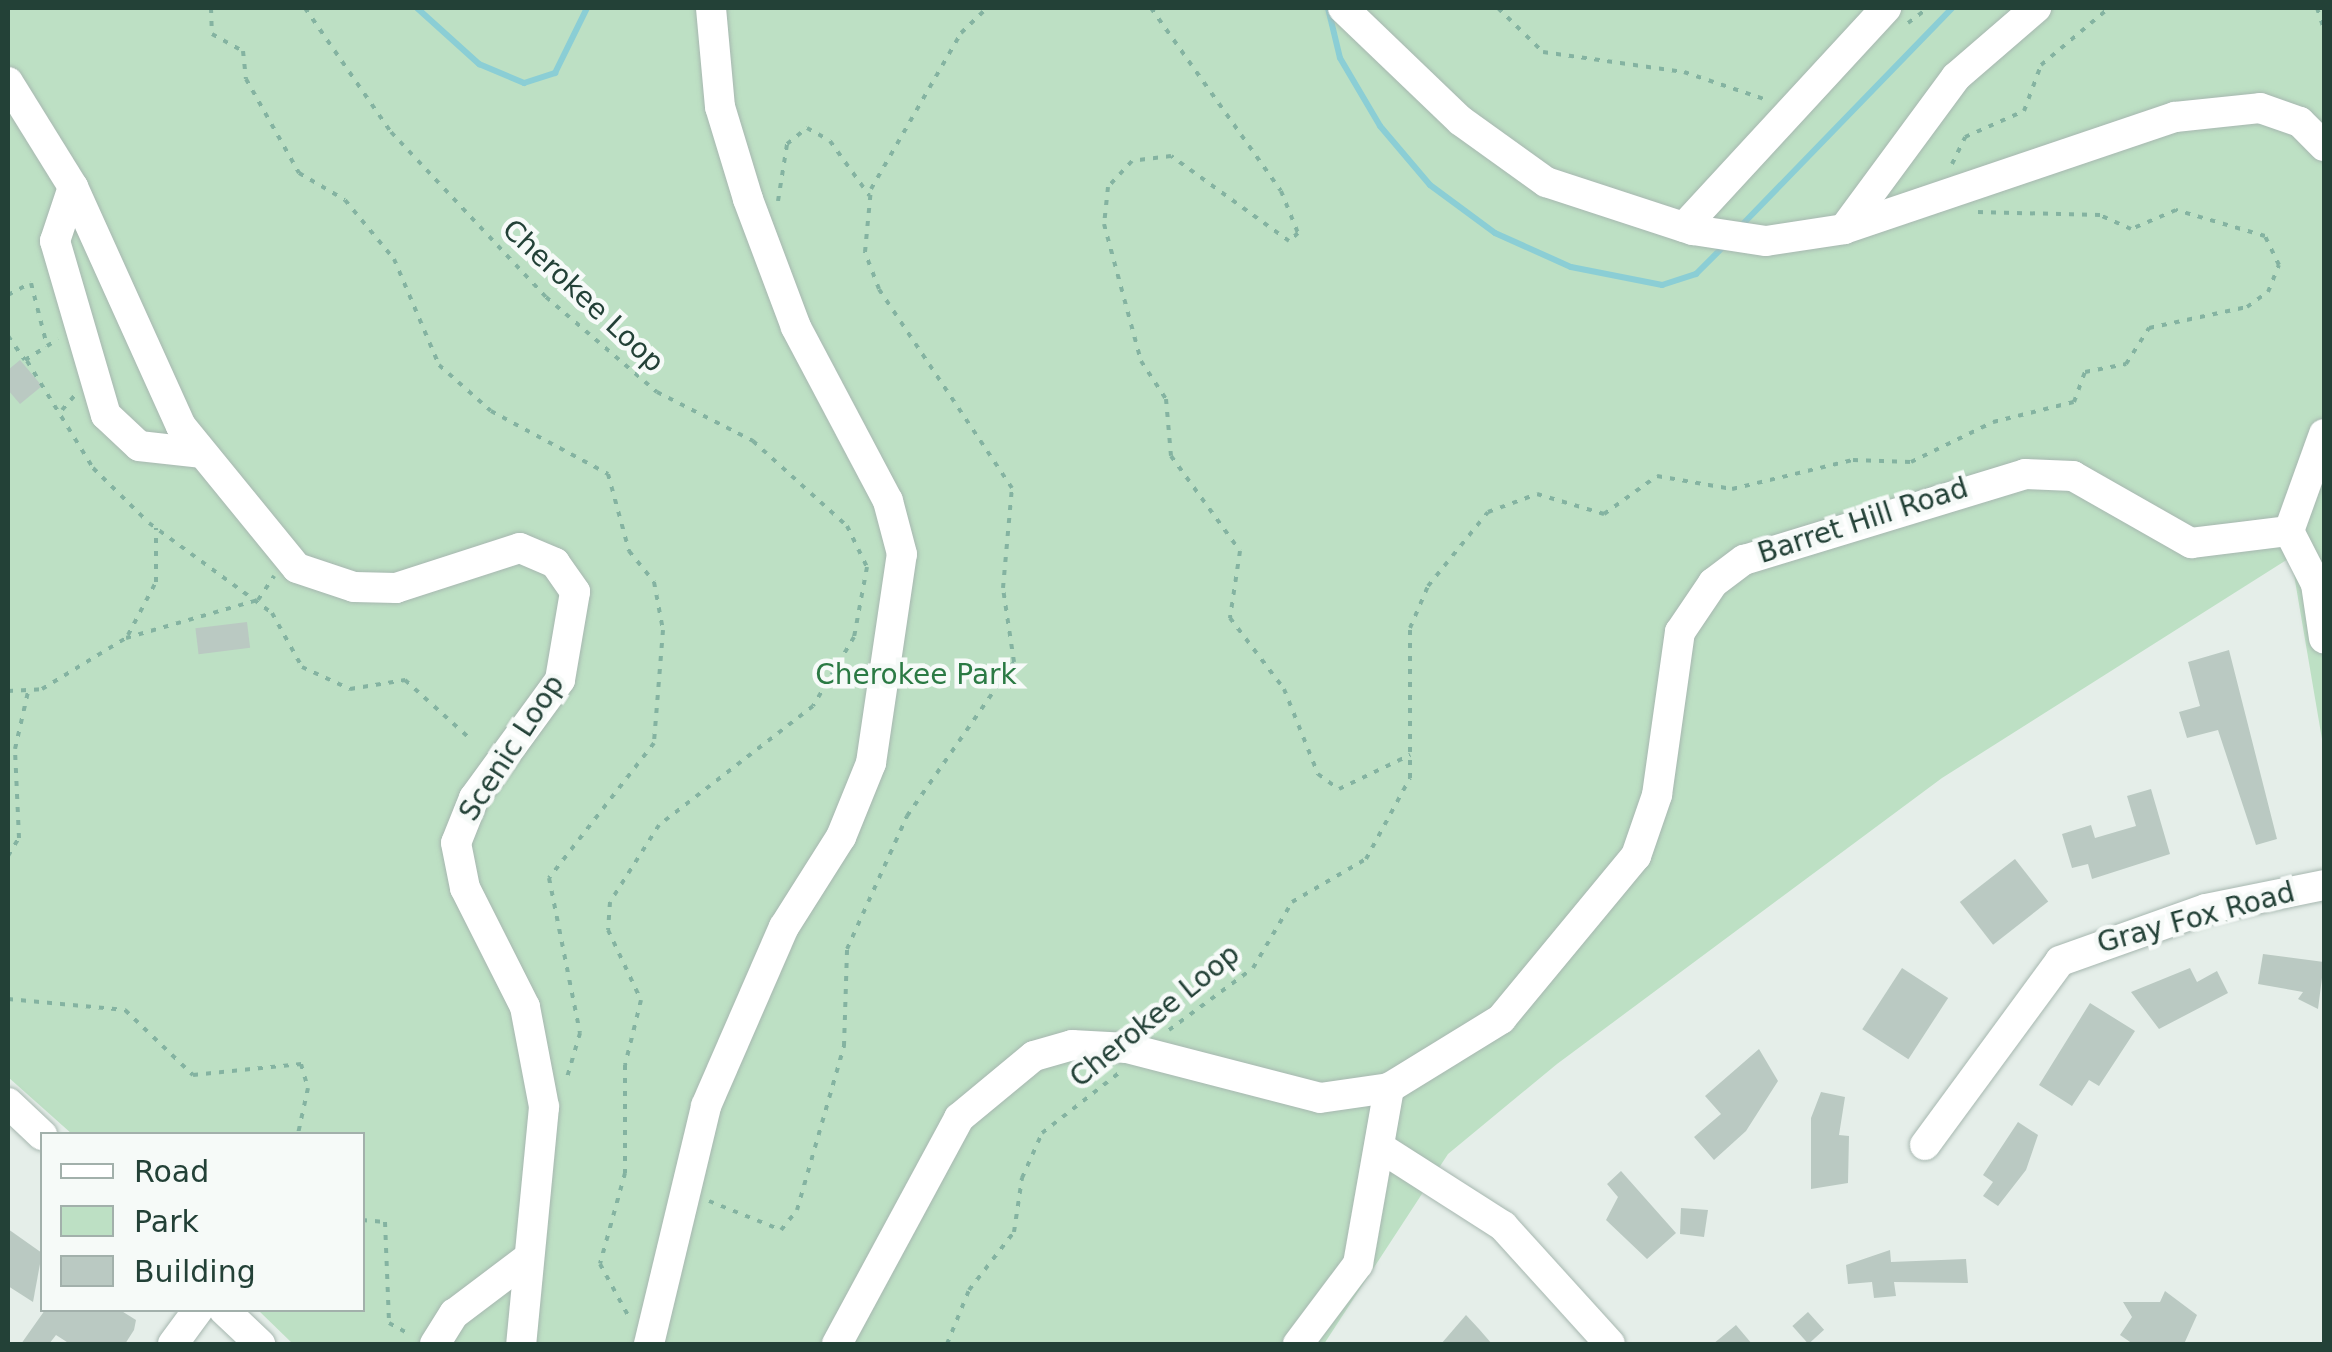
<!DOCTYPE html>
<style>
body{margin:0}
#map{position:relative;width:2332px;height:1352px;overflow:hidden;background:#e5eee9;font-family:"DejaVu Sans",sans-serif}
div>[style]{position:absolute}
[style*='--x']{left:calc(var(--x)*1px);top:calc(var(--y)*1px);width:calc(var(--w)*1px);rotate:calc(var(--a)*1deg)}
.green>*{inset:0;background:#bde0c4}
.stream>*{height:6px;margin:-3px;padding:0 3px;transform-origin:3px;border-radius:3px;background:#8bced5}
.building>*{inset:0;background:#bac9c2;transform-origin:0 0}
.path>*{height:4px;margin-top:-2px;transform-origin:0;background:repeating-linear-gradient(90deg,#84b3a1 0 5px,transparent 0 13px)}
.roads{filter:drop-shadow(0 0 2px #a7b7b0) drop-shadow(0 0 2px #a7b7b0)}
.minor>*{height:30px;margin:-15px;padding:0 15px;transform-origin:15px;border-radius:15px;background:#fff}
span{translate:-50% -50%;white-space:nowrap;text-align:center;line-height:1.15;-webkit-text-stroke:9px #f6faf8;paint-order:stroke}
.street-label{font-size:28px;color:#234137}
.park-label{font-size:28px;color:#2b7a44}
.frame{position:absolute;inset:0;border:10px solid #234137;pointer-events:none}
.legend{position:absolute;left:40px;top:1132px;width:325px;height:180px;box-sizing:border-box;background:#f6faf8;border:2px solid #a2b0ab;margin:0;padding:12px 18px;list-style:none;font-size:30px;color:#234137}
.legend li{display:flex;align-items:center;gap:20px;height:50px}
.legend b{width:50px;border:2px solid #a2b0ab}
</style>
<div id="map">
<div class="green">
<div style="clip-path:polygon(8px 8px,2324px 8px,2324px 751px,2291px 557px,1942px 778px,1557px 1064px,1448px 1154px,1324px 1344px,293px 1344px,258px 1310px,362px 1310px,362px 1134px,72px 1134px,8px 1077px)"></div>
</div>
<div class="stream">
<div style="--x:417;--y:8;--w:84;--a:42.1"></div>
<div style="--x:479;--y:64;--w:49;--a:22.9"></div>
<div style="--x:524;--y:83;--w:33;--a:-18"></div>
<div style="--x:555;--y:73;--w:72;--a:-63.8"></div>
<div style="--x:1328;--y:8;--w:51;--a:76.5"></div>
<div style="--x:1340;--y:58;--w:79;--a:59.5"></div>
<div style="--x:1380;--y:126;--w:77;--a:49.7"></div>
<div style="--x:1430;--y:185;--w:81;--a:36.4"></div>
<div style="--x:1495;--y:233;--w:83;--a:24.1"></div>
<div style="--x:1571;--y:267;--w:93;--a:11.2"></div>
<div style="--x:1662;--y:285;--w:36;--a:-18"></div>
<div style="--x:1696;--y:274;--w:40;--a:-45"></div>
<div style="--x:1738;--y:229;--w:308;--a:-45.9"></div>
</div>
<div class="building">
<div style="clip-path:polygon(20px 360px,42px 386px,20px 404px,8px 390px,8px 370px)"></div>
<div style="left:247px;top:622px;width:26px;height:52px;rotate:83deg"></div>
<div style="clip-path:polygon(2229px 650px,2277px 839px,2256px 845px,2218px 730px,2187px 738px,2179px 712px,2200px 706px,2188px 662px)"></div>
<div style="clip-path:polygon(2151px 789px,2170px 854px,2092px 879px,2088px 864px,2072px 868px,2062px 834px,2091px 825px,2095px 838px,2136px 826px,2127px 796px)"></div>
<div style="left:2015px;top:859px;width:54px;height:70px;rotate:52deg"></div>
<div style="clip-path:polygon(2263px 954px,2324px 962px,2318px 1009px,2298px 999px,2303px 992px,2258px 984px)"></div>
<div style="left:1902px;top:968px;width:55px;height:73px;rotate:33deg"></div>
<div style="clip-path:polygon(2190px 968px,2197px 982px,2217px 971px,2228px 993px,2159px 1029px,2131px 992px)"></div>
<div style="clip-path:polygon(2090px 1003px,2135px 1031px,2099px 1086px,2089px 1080px,2072px 1106px,2039px 1085px)"></div>
<div style="clip-path:polygon(1759px 1049px,1778px 1081px,1746px 1131px,1714px 1160px,1694px 1137px,1721px 1114px,1705px 1096px)"></div>
<div style="clip-path:polygon(1821px 1092px,1845px 1097px,1839px 1135px,1849px 1136px,1848px 1183px,1811px 1189px,1811px 1118px)"></div>
<div style="clip-path:polygon(2018px 1122px,2038px 1135px,2026px 1170px,1998px 1206px,1983px 1196px,1993px 1182px,1983px 1175px)"></div>
<div style="clip-path:polygon(1621px 1171px,1676px 1233px,1647px 1259px,1606px 1220px,1618px 1197px,1607px 1184px)"></div>
<div style="clip-path:polygon(1681px 1208px,1708px 1210px,1704px 1237px,1680px 1234px)"></div>
<div style="clip-path:polygon(8px 1229px,42px 1253px,33px 1302px,8px 1286px)"></div>
<div style="clip-path:polygon(1890px 1250px,1891px 1262px,1966px 1259px,1968px 1283px,1894px 1282px,1896px 1296px,1874px 1298px,1872px 1282px,1848px 1284px,1846px 1265px)"></div>
<div style="clip-path:polygon(2165px 1291px,2197px 1315px,2184px 1344px,2133px 1344px,2120px 1335px,2132px 1317px,2123px 1302px,2160px 1302px)"></div>
<div style="clip-path:polygon(45px 1310px,120px 1310px,136px 1320px,134px 1330px,125px 1344px,70px 1344px,56px 1335px,49px 1344px,21px 1344px)"></div>
<div style="left:1808px;top:1312px;width:24px;height:21px;rotate:48deg"></div>
<div style="clip-path:polygon(1466px 1315px,1479px 1329px,1492px 1344px,1441px 1344px)"></div>
<div style="clip-path:polygon(1736px 1325px,1752px 1344px,1713px 1344px)"></div>
</div>
<div class="path">
<div style="--x:211;--y:8;--w:26;--a:88"></div>
<div style="--x:212;--y:34;--w:35;--a:29"></div>
<div style="--x:243;--y:51;--w:28;--a:84"></div>
<div style="--x:246;--y:79;--w:108;--a:60.6"></div>
<div style="--x:299;--y:173;--w:53;--a:30.4"></div>
<div style="--x:345;--y:200;--w:77;--a:50.3"></div>
<div style="--x:394;--y:259;--w:115;--a:67"></div>
<div style="--x:439;--y:365;--w:69;--a:41.5"></div>
<div style="--x:491;--y:411;--w:133;--a:28.3"></div>
<div style="--x:608;--y:474;--w:80;--a:74.7"></div>
<div style="--x:629;--y:551;--w:40;--a:51"></div>
<div style="--x:654;--y:582;--w:49;--a:79.4"></div>
<div style="--x:663;--y:630;--w:113;--a:94.6"></div>
<div style="--x:654;--y:743;--w:171;--a:127.9"></div>
<div style="--x:549;--y:878;--w:158;--a:78.7"></div>
<div style="--x:580;--y:1033;--w:50;--a:106.3"></div>
<div style="--x:305;--y:8;--w:151;--a:55.3"></div>
<div style="--x:391;--y:132;--w:226;--a:46.8"></div>
<div style="--x:546;--y:297;--w:146;--a:40.6"></div>
<div style="--x:657;--y:392;--w:108;--a:27"></div>
<div style="--x:753;--y:441;--w:127;--a:42.1"></div>
<div style="--x:847;--y:526;--w:46;--a:64"></div>
<div style="--x:867;--y:567;--w:71;--a:100.5"></div>
<div style="--x:854;--y:637;--w:80;--a:120.7"></div>
<div style="--x:813;--y:706;--w:195;--a:142.3"></div>
<div style="--x:659;--y:825;--w:91;--a:122.5"></div>
<div style="--x:610;--y:902;--w:28;--a:94"></div>
<div style="--x:608;--y:930;--w:77;--a:64.8"></div>
<div style="--x:641;--y:1000;--w:67;--a:103.8"></div>
<div style="--x:625;--y:1065;--w:108;--a:90"></div>
<div style="--x:625;--y:1173;--w:94;--a:105.4"></div>
<div style="--x:600;--y:1264;--w:63;--a:61.4"></div>
<div style="--x:1151;--y:8;--w:224;--a:54.6"></div>
<div style="--x:1281;--y:191;--w:45;--a:68"></div>
<div style="--x:1298;--y:233;--w:12;--a:138"></div>
<div style="--x:1289;--y:241;--w:145;--a:-144.2"></div>
<div style="--x:1171;--y:156;--w:39;--a:173"></div>
<div style="--x:1132;--y:161;--w:35;--a:133"></div>
<div style="--x:1108;--y:187;--w:37;--a:96"></div>
<div style="--x:1104;--y:224;--w:142;--a:74.9"></div>
<div style="--x:1141;--y:361;--w:45;--a:56.7"></div>
<div style="--x:1166;--y:399;--w:57;--a:85"></div>
<div style="--x:1171;--y:456;--w:117;--a:54"></div>
<div style="--x:1240;--y:551;--w:68;--a:98.5"></div>
<div style="--x:1230;--y:618;--w:89;--a:52.7"></div>
<div style="--x:1284;--y:689;--w:92;--a:68.2"></div>
<div style="--x:1318;--y:774;--w:26;--a:36"></div>
<div style="--x:1339;--y:789;--w:79;--a:-25.6"></div>
<div style="--x:1498;--y:8;--w:63;--a:44.4"></div>
<div style="--x:1543;--y:52;--w:142;--a:8.1"></div>
<div style="--x:1684;--y:72;--w:88;--a:18.6"></div>
<div style="--x:2317;--y:8;--w:22;--a:72"></div>
<div style="--x:1908;--y:23;--w:25;--a:-37"></div>
<div style="--x:1952;--y:164;--w:30;--a:-64"></div>
<div style="--x:1965;--y:137;--w:64;--a:-23.8"></div>
<div style="--x:2024;--y:111;--w:49;--a:-69.7"></div>
<div style="--x:2041;--y:65;--w:89;--a:-40"></div>
<div style="--x:778;--y:201;--w:58;--a:-81"></div>
<div style="--x:787;--y:144;--w:26;--a:-39"></div>
<div style="--x:807;--y:128;--w:26;--a:29"></div>
<div style="--x:830;--y:141;--w:67;--a:54.2"></div>
<div style="--x:8;--y:295;--w:26;--a:-28"></div>
<div style="--x:31;--y:283;--w:65;--a:75.7"></div>
<div style="--x:47;--y:346;--w:13;--a:-32"></div>
<div style="--x:8;--y:336;--w:29;--a:55"></div>
<div style="--x:25;--y:360;--w:26;--a:-32"></div>
<div style="--x:27;--y:361;--w:126;--a:58.3"></div>
<div style="--x:93;--y:468;--w:78;--a:44.5"></div>
<div style="--x:149;--y:523;--w:152;--a:36.2"></div>
<div style="--x:272;--y:613;--w:62;--a:60.9"></div>
<div style="--x:302;--y:667;--w:53;--a:24.6"></div>
<div style="--x:350;--y:689;--w:56;--a:-9.3"></div>
<div style="--x:405;--y:680;--w:84;--a:42.1"></div>
<div style="--x:62;--y:410;--w:20;--a:-49"></div>
<div style="--x:128;--y:635;--w:60;--a:-62.2"></div>
<div style="--x:156;--y:582;--w:54;--a:-90"></div>
<div style="--x:8;--y:691;--w:34;--a:-3"></div>
<div style="--x:42;--y:689;--w:98;--a:-31.3"></div>
<div style="--x:126;--y:638;--w:137;--a:-16.1"></div>
<div style="--x:258;--y:600;--w:29;--a:-56"></div>
<div style="--x:8;--y:856;--w:21;--a:-59"></div>
<div style="--x:19;--y:838;--w:89;--a:-92.6"></div>
<div style="--x:15;--y:749;--w:58;--a:-77.2"></div>
<div style="--x:8;--y:999;--w:118;--a:5.4"></div>
<div style="--x:125;--y:1010;--w:94;--a:43.7"></div>
<div style="--x:193;--y:1075;--w:109;--a:-5.8"></div>
<div style="--x:301;--y:1064;--w:25;--a:74"></div>
<div style="--x:308;--y:1088;--w:47;--a:102.3"></div>
<div style="--x:1169;--y:1030;--w:104;--a:-36.4"></div>
<div style="--x:1253;--y:968;--w:77;--a:-59.4"></div>
<div style="--x:1292;--y:902;--w:86;--a:-30.2"></div>
<div style="--x:1366;--y:859;--w:92;--a:-61.5"></div>
<div style="--x:1410;--y:778;--w:150;--a:-90"></div>
<div style="--x:1410;--y:628;--w:46;--a:-66.8"></div>
<div style="--x:1428;--y:586;--w:95;--a:-51"></div>
<div style="--x:1488;--y:512;--w:52;--a:-20.2"></div>
<div style="--x:1537;--y:494;--w:70;--a:16.6"></div>
<div style="--x:1604;--y:514;--w:65;--a:-35.6"></div>
<div style="--x:1657;--y:476;--w:76;--a:9.8"></div>
<div style="--x:1732;--y:489;--w:124;--a:-13.5"></div>
<div style="--x:1853;--y:460;--w:58;--a:2"></div>
<div style="--x:1911;--y:462;--w:91;--a:-26"></div>
<div style="--x:1993;--y:422;--w:83;--a:-13.9"></div>
<div style="--x:2074;--y:402;--w:32;--a:-70"></div>
<div style="--x:2085;--y:372;--w:42;--a:-11"></div>
<div style="--x:2126;--y:364;--w:43;--a:-57.4"></div>
<div style="--x:2149;--y:328;--w:100;--a:-12.1"></div>
<div style="--x:2247;--y:307;--w:26;--a:-36"></div>
<div style="--x:2268;--y:292;--w:29;--a:-68"></div>
<div style="--x:2279;--y:265;--w:32;--a:-116"></div>
<div style="--x:2265;--y:236;--w:93;--a:-163.7"></div>
<div style="--x:2176;--y:210;--w:49;--a:157.1"></div>
<div style="--x:2131;--y:229;--w:34;--a:-156"></div>
<div style="--x:2100;--y:215;--w:123;--a:-178.6"></div>
<div style="--x:709;--y:1201;--w:78;--a:21.9"></div>
<div style="--x:781;--y:1230;--w:26;--a:-51"></div>
<div style="--x:797;--y:1210;--w:171;--a:-74"></div>
<div style="--x:844;--y:1046;--w:97;--a:-88.2"></div>
<div style="--x:847;--y:949;--w:146;--a:-65.7"></div>
<div style="--x:907;--y:816;--w:188;--a:-55.2"></div>
<div style="--x:1014;--y:662;--w:75;--a:-98.5"></div>
<div style="--x:1003;--y:588;--w:100;--a:-84.9"></div>
<div style="--x:1012;--y:488;--w:239;--a:-123.8"></div>
<div style="--x:879;--y:289;--w:40;--a:-111"></div>
<div style="--x:865;--y:252;--w:63;--a:-84.6"></div>
<div style="--x:871;--y:189;--w:180;--a:-60"></div>
<div style="--x:961;--y:33;--w:36;--a:-44"></div>
<div style="--x:362;--y:1220;--w:23;--a:5"></div>
<div style="--x:385;--y:1222;--w:101;--a:87.7"></div>
<div style="--x:389;--y:1323;--w:25;--a:29"></div>
<div style="--x:947;--y:1344;--w:58;--a:-67.8"></div>
<div style="--x:969;--y:1290;--w:73;--a:-52.2"></div>
<div style="--x:1014;--y:1232;--w:55;--a:-81.6"></div>
<div style="--x:1022;--y:1178;--w:49;--a:-66"></div>
<div style="--x:1042;--y:1133;--w:99;--a:-38"></div>
</div>
<div class="roads">
<div class="minor">
<div style="--x:1343;--y:8;--w:163;--a:43.8"></div>
<div style="--x:1461;--y:121;--w:105;--a:35.7"></div>
<div style="--x:1546;--y:182;--w:155;--a:18.1"></div>
<div style="--x:1693;--y:230;--w:74;--a:8.6"></div>
<div style="--x:1766;--y:241;--w:79;--a:-8.7"></div>
<div style="--x:1844;--y:229;--w:349;--a:-18.7"></div>
<div style="--x:2175;--y:117;--w:85;--a:-6"></div>
<div style="--x:2260;--y:108;--w:42;--a:19.3"></div>
<div style="--x:2300;--y:122;--w:34;--a:45"></div>
<div style="--x:8;--y:82;--w:123;--a:58.2"></div>
<div style="--x:73;--y:187;--w:262;--a:65.7"></div>
<div style="--x:181;--y:426;--w:183;--a:50.8"></div>
<div style="--x:297;--y:568;--w:60;--a:18.4"></div>
<div style="--x:354;--y:587;--w:42;--a:1.4"></div>
<div style="--x:396;--y:588;--w:130;--a:-17.9"></div>
<div style="--x:520;--y:548;--w:38;--a:23"></div>
<div style="--x:555;--y:563;--w:35;--a:55"></div>
<div style="--x:575;--y:592;--w:89;--a:99.7"></div>
<div style="--x:560;--y:680;--w:146;--a:126.1"></div>
<div style="--x:474;--y:798;--w:48;--a:111.8"></div>
<div style="--x:456;--y:843;--w:46;--a:78.7"></div>
<div style="--x:465;--y:888;--w:133;--a:63.2"></div>
<div style="--x:525;--y:1007;--w:102;--a:79.2"></div>
<div style="--x:544;--y:1107;--w:238;--a:95.5"></div>
<div style="--x:73;--y:187;--w:57;--a:108.4"></div>
<div style="--x:55;--y:241;--w:181;--a:73.7"></div>
<div style="--x:106;--y:415;--w:45;--a:43.2"></div>
<div style="--x:139;--y:446;--w:62;--a:6.4"></div>
<div style="--x:1684;--y:227;--w:298;--a:-47.3"></div>
<div style="--x:1844;--y:229;--w:189;--a:-53.6"></div>
<div style="--x:1956;--y:77;--w:106;--a:-40.8"></div>
<div style="--x:2289;--y:531;--w:59;--a:63"></div>
<div style="--x:2316;--y:584;--w:55;--a:81.6"></div>
<div style="--x:8;--y:1103;--w:47;--a:43.3"></div>
<div style="--x:1925;--y:1145;--w:228;--a:-53.7"></div>
<div style="--x:2060;--y:961;--w:155;--a:-19.6"></div>
<div style="--x:2206;--y:909;--w:120;--a:-11.5"></div>
<div style="--x:1381;--y:1148;--w:145;--a:32.6"></div>
<div style="--x:1503;--y:1226;--w:159;--a:47.8"></div>
<div style="--x:224;--y:1310;--w:50;--a:43.4"></div>
<div style="--x:173;--y:1344;--w:42;--a:-53.7"></div>
<div style="--x:435;--y:1344;--w:36;--a:-58"></div>
<div style="--x:454;--y:1314;--w:88;--a:-37.1"></div>
<div style="--x:649;--y:1344;--w:245;--a:-76.5"></div>
<div style="--x:706;--y:1106;--w:195;--a:-66.5"></div>
<div style="--x:784;--y:927;--w:107;--a:-57.7"></div>
<div style="--x:841;--y:837;--w:80;--a:-67.9"></div>
<div style="--x:871;--y:763;--w:211;--a:-81.6"></div>
<div style="--x:902;--y:554;--w:55;--a:-104.8"></div>
<div style="--x:888;--y:501;--w:197;--a:-117.9"></div>
<div style="--x:796;--y:327;--w:137;--a:-110.6"></div>
<div style="--x:748;--y:199;--w:96;--a:-106.9"></div>
<div style="--x:720;--y:107;--w:99;--a:-95.2"></div>
<div style="--x:837;--y:1344;--w:257;--a:-61.6"></div>
<div style="--x:959;--y:1118;--w:97;--a:-39.6"></div>
<div style="--x:1034;--y:1056;--w:40;--a:-16"></div>
<div style="--x:1072;--y:1045;--w:55;--a:3.1"></div>
<div style="--x:1127;--y:1048;--w:199;--a:14.5"></div>
<div style="--x:1320;--y:1098;--w:70;--a:-8.2"></div>
<div style="--x:1389;--y:1088;--w:132;--a:-31.6"></div>
<div style="--x:1501;--y:1019;--w:212;--a:-50.4"></div>
<div style="--x:1636;--y:856;--w:65;--a:-71"></div>
<div style="--x:1657;--y:795;--w:165;--a:-82"></div>
<div style="--x:1680;--y:632;--w:59;--a:-56"></div>
<div style="--x:1713;--y:583;--w:39;--a:-37"></div>
<div style="--x:1744;--y:560;--w:294;--a:-17"></div>
<div style="--x:2025;--y:474;--w:48;--a:2.4"></div>
<div style="--x:2073;--y:476;--w:136;--a:29.6"></div>
<div style="--x:2191;--y:543;--w:99;--a:-7"></div>
<div style="--x:2289;--y:531;--w:103;--a:-70.2"></div>
<div style="--x:1298;--y:1344;--w:100;--a:-53.1"></div>
<div style="--x:1358;--y:1264;--w:179;--a:-80"></div>
</div>
</div>
<div class="street-label">
<span style="left:583px;top:296px;rotate:43deg">Cherokee Loop</span>
<span style="left:1863px;top:521px;rotate:-18deg">Barret Hill Road</span>
<span style="left:512px;top:748px;rotate:-57deg">Scenic Loop</span>
<span style="left:2196px;top:918px;rotate:-15deg">Gray Fox Road</span>
<span style="left:1155px;top:1016px;rotate:-39deg">Cherokee Loop</span>
</div>
<div class="park-label">
<span style="left:916px;top:675px">Cherokee Park</span>
</div>
<div class="frame"></div>
<ul class="legend">
<li><b style="height:12px;background:#fff"></b>Road</li>
<li><b style="height:28px;background:#bde0c4"></b>Park</li>
<li><b style="height:28px;background:#bac9c2"></b>Building</li>
</ul>
</div>
